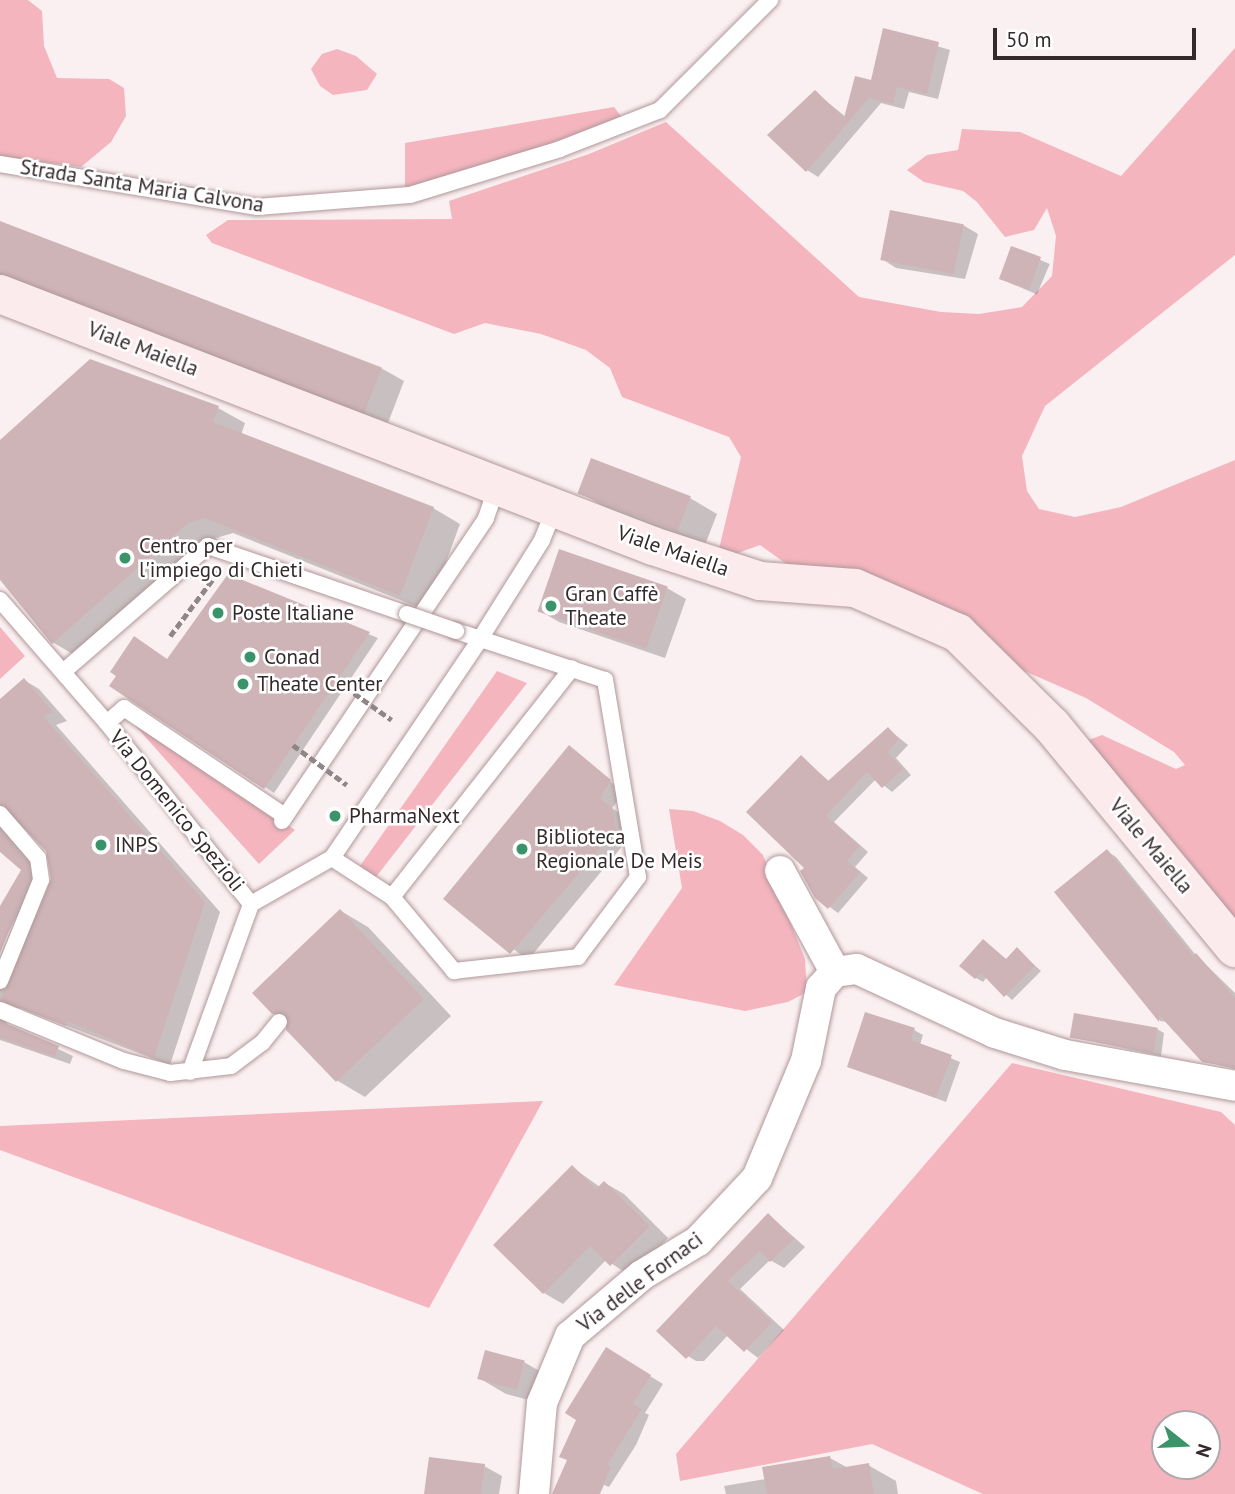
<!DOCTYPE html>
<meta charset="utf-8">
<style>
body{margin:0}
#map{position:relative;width:1235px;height:1494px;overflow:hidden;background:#fbf0f1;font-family:"PT Sans",sans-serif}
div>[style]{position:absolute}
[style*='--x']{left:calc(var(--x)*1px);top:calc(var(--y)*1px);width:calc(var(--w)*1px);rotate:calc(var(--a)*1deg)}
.green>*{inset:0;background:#f4b5be}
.shadow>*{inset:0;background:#0003;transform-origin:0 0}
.building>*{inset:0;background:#ceb4b7;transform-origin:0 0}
.path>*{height:4.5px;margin-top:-2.25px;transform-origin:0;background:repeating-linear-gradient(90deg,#908587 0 7px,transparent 0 10.5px)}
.roads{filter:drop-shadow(0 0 2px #b0979a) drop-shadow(0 0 2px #b0979a)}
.lane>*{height:16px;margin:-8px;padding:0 8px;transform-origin:8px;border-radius:8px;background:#fff}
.street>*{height:30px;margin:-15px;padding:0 15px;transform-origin:15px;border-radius:15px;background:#fff}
.secondary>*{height:38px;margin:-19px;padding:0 19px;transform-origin:19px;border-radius:19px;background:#fcebed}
.path-bridge>*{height:4.5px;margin-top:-2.25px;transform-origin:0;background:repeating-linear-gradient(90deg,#908587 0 7px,transparent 0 10.5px)}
.bridges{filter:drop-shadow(0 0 2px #b0979a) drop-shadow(0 0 2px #b0979a)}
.lane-bridge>*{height:16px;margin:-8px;padding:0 8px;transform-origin:8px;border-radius:8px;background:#fff}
.dots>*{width:19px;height:19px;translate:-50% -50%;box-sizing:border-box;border:4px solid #fff;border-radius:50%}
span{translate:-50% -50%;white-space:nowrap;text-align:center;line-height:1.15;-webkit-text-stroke:5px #fff;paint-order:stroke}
.street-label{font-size:21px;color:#34292b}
.poi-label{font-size:21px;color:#34292b}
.left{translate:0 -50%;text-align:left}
.north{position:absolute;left:1151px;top:1410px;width:70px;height:70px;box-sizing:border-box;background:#fff;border:2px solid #aea9aa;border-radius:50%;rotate:108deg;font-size:19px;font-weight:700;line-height:28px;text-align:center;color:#34292b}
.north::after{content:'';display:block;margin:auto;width:24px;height:32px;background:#3b9369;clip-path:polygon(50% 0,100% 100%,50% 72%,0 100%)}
.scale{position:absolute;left:993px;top:28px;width:203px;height:32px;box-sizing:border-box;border:4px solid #34292b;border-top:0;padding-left:9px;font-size:21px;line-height:24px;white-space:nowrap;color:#34292b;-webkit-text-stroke:5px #fff;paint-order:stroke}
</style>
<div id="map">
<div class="green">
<div style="clip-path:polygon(0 0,28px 0,42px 11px,44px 46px,57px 78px,109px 79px,124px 88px,126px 116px,111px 142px,81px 167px,0 156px)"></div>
<div style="clip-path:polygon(1235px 48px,1235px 255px,1045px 406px,1022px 456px,1027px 491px,1039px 509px,1075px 517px,1121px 507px,1235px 460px,1235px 943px,1086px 741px,1102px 735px,1176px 769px,1185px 765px,1174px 752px,1086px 698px,795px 570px,760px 545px,727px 557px,719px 549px,741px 457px,729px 437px,622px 397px,610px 368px,586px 350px,541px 334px,485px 323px,454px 334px,212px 243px,206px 235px,228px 220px,452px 219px,449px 201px,589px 154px,666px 122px,859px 297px,941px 312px,979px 314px,1022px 307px,1052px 276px,1056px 236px,1047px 208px,1034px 230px,1005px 237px,977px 202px,963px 191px,924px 182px,907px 170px,927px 155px,958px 150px,962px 129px,1020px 132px,1121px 176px)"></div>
<div style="clip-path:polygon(337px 49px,356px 56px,377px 74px,367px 90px,333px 95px,320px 86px,311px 69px,322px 54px)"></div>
<div style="clip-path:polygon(614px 107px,625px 121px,405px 188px,405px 143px)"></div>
<div style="clip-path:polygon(0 627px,25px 656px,0 679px)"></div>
<div style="clip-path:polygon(497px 671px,527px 683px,376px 877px,360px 866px)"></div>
<div style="clip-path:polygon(135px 718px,295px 830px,259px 864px,131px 721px)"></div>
<div style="clip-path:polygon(669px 809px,693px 811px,720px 821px,743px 835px,763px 855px,805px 959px,807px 992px,788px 1002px,745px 1011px,614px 985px,682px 888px)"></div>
<div style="clip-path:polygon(evenodd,1012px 1063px,1221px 1112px,1235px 1125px,1235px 1494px,983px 1494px,872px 1444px,680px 1481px,676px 1454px,1012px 1063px,1165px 1424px,1207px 1424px,1207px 1466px,1165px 1466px,1165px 1424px)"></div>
<div style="clip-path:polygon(543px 1101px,429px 1308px,0 1150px,0 1126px)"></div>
</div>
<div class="shadow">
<div style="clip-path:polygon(884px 30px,950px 50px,938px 99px,909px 92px,904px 109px,881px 103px,818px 177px,807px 170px,815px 92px,846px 117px,872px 82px)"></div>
<div style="clip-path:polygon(0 223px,381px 368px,404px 381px,388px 423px,0 277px)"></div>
<div style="clip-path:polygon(963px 225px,978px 234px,965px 279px,896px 268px,882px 259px)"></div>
<div style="left:1012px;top:248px;width:41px;height:33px;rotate:23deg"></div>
<div style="clip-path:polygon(218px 408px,245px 423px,241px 435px,433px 508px,460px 524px,428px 611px,233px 533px,216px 538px,81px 659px,54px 643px,0 573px,0 442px)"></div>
<div style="clip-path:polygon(579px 492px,690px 498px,717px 514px,705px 545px,606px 508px)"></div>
<div style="clip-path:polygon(228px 576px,378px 638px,274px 793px,111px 686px,168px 661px)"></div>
<div style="clip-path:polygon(667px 588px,686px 599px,665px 658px,559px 622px,540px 611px)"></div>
<div style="clip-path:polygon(evenodd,24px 680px,39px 689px,67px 721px,56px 725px,220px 912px,170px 1065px,20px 1008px,5px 1014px,7px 1025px,73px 1056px,70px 1064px,0 1040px,0 958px,17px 915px,0 948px,0 910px,23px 869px,0 850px,0 701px,24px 680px,14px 812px,48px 850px,53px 879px,11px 986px,4px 989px,45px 888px,43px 873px,4px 826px,14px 812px)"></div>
<div style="clip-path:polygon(888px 729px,908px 745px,896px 758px,911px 775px,892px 792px,876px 779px,834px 822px,868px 852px,855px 867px,868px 878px,838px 913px,816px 897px,806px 867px,801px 757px,830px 782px)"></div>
<div style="clip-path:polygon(569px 747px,624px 793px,612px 808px,625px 817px,629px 838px,528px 960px,446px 899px)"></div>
<div style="clip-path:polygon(1107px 851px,1116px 857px,1195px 954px,1235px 993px,1235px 1069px,1203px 1061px,1168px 1022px,1160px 1021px,1057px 892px)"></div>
<div style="clip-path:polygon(341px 911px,368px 927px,451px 1016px,365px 1097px,338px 1081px,288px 1029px,288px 1021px,273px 1013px)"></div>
<div style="clip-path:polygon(983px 941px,1007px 960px,1018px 950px,1041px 971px,1012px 1000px,987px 977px,983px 982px,976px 978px)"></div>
<div style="clip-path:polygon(1157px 1029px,1164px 1033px,1161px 1056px,1071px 1037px)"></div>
<div style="clip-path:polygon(914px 1030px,923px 1035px,920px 1045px,960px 1062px,946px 1102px,849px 1066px)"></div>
<div style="clip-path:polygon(572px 1167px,600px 1187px,605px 1183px,624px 1194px,668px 1238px,631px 1276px,606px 1260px,563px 1304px,544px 1293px)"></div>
<div style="clip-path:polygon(769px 1215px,805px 1247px,784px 1268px,770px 1260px,740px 1289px,784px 1330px,758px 1358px,728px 1335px,704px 1361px,696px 1361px,683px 1353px)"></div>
<div style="clip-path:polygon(619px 1357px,663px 1384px,645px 1413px,649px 1415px,636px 1445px,609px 1487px,604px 1485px,600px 1494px,553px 1494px)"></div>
<div style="clip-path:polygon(524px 1362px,551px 1378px,544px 1404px,506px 1394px,479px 1378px)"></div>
<div style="clip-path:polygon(830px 1458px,848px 1468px,868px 1465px,896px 1481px,898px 1494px,726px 1494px,724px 1486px,766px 1479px)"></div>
<div style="clip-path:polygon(484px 1466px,502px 1476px,499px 1494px,429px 1494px)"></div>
</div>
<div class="building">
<div style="clip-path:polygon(883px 28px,939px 42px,927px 94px,897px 87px,893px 104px,869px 98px,806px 172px,767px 135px,815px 90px,844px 118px,855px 76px,871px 80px)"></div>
<div style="left:890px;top:210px;width:75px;height:51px;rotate:11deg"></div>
<div style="left:0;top:221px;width:409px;height:52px;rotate:21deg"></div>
<div style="left:1011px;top:246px;width:32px;height:35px;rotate:20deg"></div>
<div style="clip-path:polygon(90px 359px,219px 406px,213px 422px,434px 507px,400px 596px,204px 518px,188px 523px,52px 644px,0 580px,0 440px)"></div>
<div style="left:591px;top:458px;width:107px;height:38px;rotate:21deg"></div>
<div style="left:559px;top:549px;width:115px;height:66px;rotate:19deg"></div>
<div style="clip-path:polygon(228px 574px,370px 632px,264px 789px,109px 686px,116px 676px,110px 672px,134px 636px,167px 659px)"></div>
<div style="clip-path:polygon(24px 678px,53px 712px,43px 716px,205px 902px,154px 1058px,67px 1021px,66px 1026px,0 1000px,51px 879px,46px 851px,0 804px,0 699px)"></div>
<div style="clip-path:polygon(888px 727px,899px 739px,887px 752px,903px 769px,882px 788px,867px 772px,826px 816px,860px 846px,847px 861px,860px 872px,828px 909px,815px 898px,800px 871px,804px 868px,746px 812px,801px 755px,828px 781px)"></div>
<div style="clip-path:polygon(569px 745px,611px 780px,600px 799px,612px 807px,616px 830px,510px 954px,443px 899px)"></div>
<div style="clip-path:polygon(0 830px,28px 863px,30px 879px,0 953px,0 906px,21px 870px,0 852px)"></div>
<div style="clip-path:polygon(1107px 849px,1193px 956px,1196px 953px,1235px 998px,1235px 1068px,1202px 1062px,1159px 1015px,1159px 1022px,1054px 892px)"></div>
<div style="clip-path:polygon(340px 909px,424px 999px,336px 1082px,286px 1030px,286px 1014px,272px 1014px,252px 993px)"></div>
<div style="clip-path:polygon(983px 939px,1006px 959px,1017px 947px,1035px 966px,1004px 997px,981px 973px,975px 979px,959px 966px)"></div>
<div style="clip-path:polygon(865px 1012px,915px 1028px,911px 1040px,952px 1055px,936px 1098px,847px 1067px)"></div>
<div style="left:1074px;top:1013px;width:85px;height:25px;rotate:10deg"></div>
<div style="clip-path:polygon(0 1021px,59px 1046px,55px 1057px,0 1038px)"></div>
<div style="clip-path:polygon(572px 1165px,596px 1189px,604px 1181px,650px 1226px,610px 1266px,590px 1246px,543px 1294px,493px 1245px)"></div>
<div style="clip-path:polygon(768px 1213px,794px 1239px,770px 1262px,760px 1251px,728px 1281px,772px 1322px,744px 1352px,716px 1326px,686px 1359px,656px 1331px)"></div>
<div style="clip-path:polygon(606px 1347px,651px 1375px,633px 1404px,642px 1409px,607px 1465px,611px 1467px,599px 1494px,552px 1494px,567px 1460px,559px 1457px,576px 1420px,565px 1413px)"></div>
<div style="left:485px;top:1350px;width:41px;height:30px;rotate:15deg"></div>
<div style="clip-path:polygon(830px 1456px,833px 1469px,869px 1463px,874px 1494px,767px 1494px,762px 1467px)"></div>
<div style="clip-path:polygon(429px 1457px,485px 1464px,481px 1494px,424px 1494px)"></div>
</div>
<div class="path">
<div style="--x:170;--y:636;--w:80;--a:-53.1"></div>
</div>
<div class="roads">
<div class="lane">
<div style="--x:0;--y:164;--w:261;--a:9.5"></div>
<div style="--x:257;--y:207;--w:153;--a:-4.5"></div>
<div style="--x:410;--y:195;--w:157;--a:-17"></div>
<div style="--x:560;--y:149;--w:107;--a:-21.3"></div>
<div style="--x:660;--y:110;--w:156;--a:-45"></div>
<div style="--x:0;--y:600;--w:163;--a:49"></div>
<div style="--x:107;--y:723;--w:231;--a:51.5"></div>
<div style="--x:251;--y:904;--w:93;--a:-29.6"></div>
<div style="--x:332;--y:858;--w:264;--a:-55.9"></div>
<div style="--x:480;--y:639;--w:117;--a:-57.9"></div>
<div style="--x:542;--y:540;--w:35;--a:-68"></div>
<div style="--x:63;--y:672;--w:192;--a:-41"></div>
<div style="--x:208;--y:546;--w:210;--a:18.9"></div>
<div style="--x:107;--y:723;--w:23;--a:-41"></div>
<div style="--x:124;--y:708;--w:194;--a:33.9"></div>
<div style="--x:0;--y:814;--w:58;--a:49.2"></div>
<div style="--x:38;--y:858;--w:22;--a:82"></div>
<div style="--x:41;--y:880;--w:109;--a:112.1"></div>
<div style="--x:282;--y:821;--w:365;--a:-56"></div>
<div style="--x:486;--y:518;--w:34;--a:-71"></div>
<div style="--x:332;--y:858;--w:72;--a:33"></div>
<div style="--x:392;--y:897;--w:97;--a:50"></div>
<div style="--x:454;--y:971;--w:125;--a:-6.4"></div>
<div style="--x:578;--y:957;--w:100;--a:-53.1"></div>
<div style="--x:638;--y:877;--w:200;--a:-99.5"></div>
<div style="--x:605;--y:680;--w:157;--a:-161.8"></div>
<div style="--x:392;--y:897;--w:291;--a:-51.8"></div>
<div style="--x:0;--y:1010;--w:134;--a:22.4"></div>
<div style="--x:124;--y:1061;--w:48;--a:14.6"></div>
<div style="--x:170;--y:1073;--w:61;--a:-6.5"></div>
<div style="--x:231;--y:1066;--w:39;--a:-37"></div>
<div style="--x:262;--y:1043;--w:27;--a:-51"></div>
<div style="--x:190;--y:1072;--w:179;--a:-70"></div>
</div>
<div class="street">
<div style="--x:780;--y:871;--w:115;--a:61.4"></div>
<div style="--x:534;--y:1494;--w:91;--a:-85"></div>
<div style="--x:542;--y:1403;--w:73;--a:-67.3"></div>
<div style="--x:570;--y:1336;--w:94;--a:-40.3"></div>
<div style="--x:642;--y:1275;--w:66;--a:-31.3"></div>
<div style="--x:698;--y:1241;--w:86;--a:-46.9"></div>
<div style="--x:757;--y:1178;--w:127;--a:-67.3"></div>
<div style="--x:806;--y:1061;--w:75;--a:-78.4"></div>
<div style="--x:821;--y:988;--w:21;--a:-49"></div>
<div style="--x:835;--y:972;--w:22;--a:-8"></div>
<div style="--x:857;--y:969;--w:152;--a:24.9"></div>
<div style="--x:995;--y:1033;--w:73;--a:17.4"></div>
<div style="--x:1065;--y:1055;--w:173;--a:10.3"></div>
</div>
<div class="secondary">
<div style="--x:0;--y:294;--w:700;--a:21.1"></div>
<div style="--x:653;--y:546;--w:113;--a:18.1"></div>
<div style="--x:760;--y:581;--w:95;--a:4.2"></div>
<div style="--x:855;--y:588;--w:112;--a:23.6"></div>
<div style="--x:958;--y:633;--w:132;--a:44.7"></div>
<div style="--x:1052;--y:726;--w:288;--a:50.5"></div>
</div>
</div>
<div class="path-bridge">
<div style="--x:337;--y:681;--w:67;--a:35.3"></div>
<div style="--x:293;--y:745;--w:67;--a:36.5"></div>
</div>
<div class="bridges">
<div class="lane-bridge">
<div style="--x:407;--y:614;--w:52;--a:19.1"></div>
</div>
</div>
<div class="dots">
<div style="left:125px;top:558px;background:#3b9369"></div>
<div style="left:551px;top:606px;background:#3b9369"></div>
<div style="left:218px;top:613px;background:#3b9369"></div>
<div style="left:250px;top:657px;background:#3b9369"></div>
<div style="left:243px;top:684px;background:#3b9369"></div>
<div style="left:335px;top:816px;background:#3b9369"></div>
<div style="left:101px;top:845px;background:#3b9369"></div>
<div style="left:522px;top:849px;background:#3b9369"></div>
</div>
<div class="street-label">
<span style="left:142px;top:186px;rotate:9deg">Strada Santa Maria Calvona</span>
<span style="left:143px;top:349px;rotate:21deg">Viale Maiella</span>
<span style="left:673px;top:551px;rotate:19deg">Viale Maiella</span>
<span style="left:177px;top:811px;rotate:51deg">Via Domenico Spezioli</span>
<span style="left:1151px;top:846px;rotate:50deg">Viale Maiella</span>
<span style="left:640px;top:1282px;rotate:-37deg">Via delle Fornaci</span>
</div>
<div class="poi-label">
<span class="left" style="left:139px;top:558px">Centro per<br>l'impiego di Chieti</span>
<span class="left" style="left:565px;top:606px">Gran Caffè<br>Theate</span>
<span class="left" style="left:232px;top:613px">Poste Italiane</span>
<span class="left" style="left:264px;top:657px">Conad</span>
<span class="left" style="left:257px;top:684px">Theate Center</span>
<span class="left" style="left:349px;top:816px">PharmaNext</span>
<span class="left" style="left:536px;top:849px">Biblioteca<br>Regionale De Meis</span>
<span class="left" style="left:115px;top:845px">INPS</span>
</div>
<div class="north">N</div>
<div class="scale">50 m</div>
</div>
